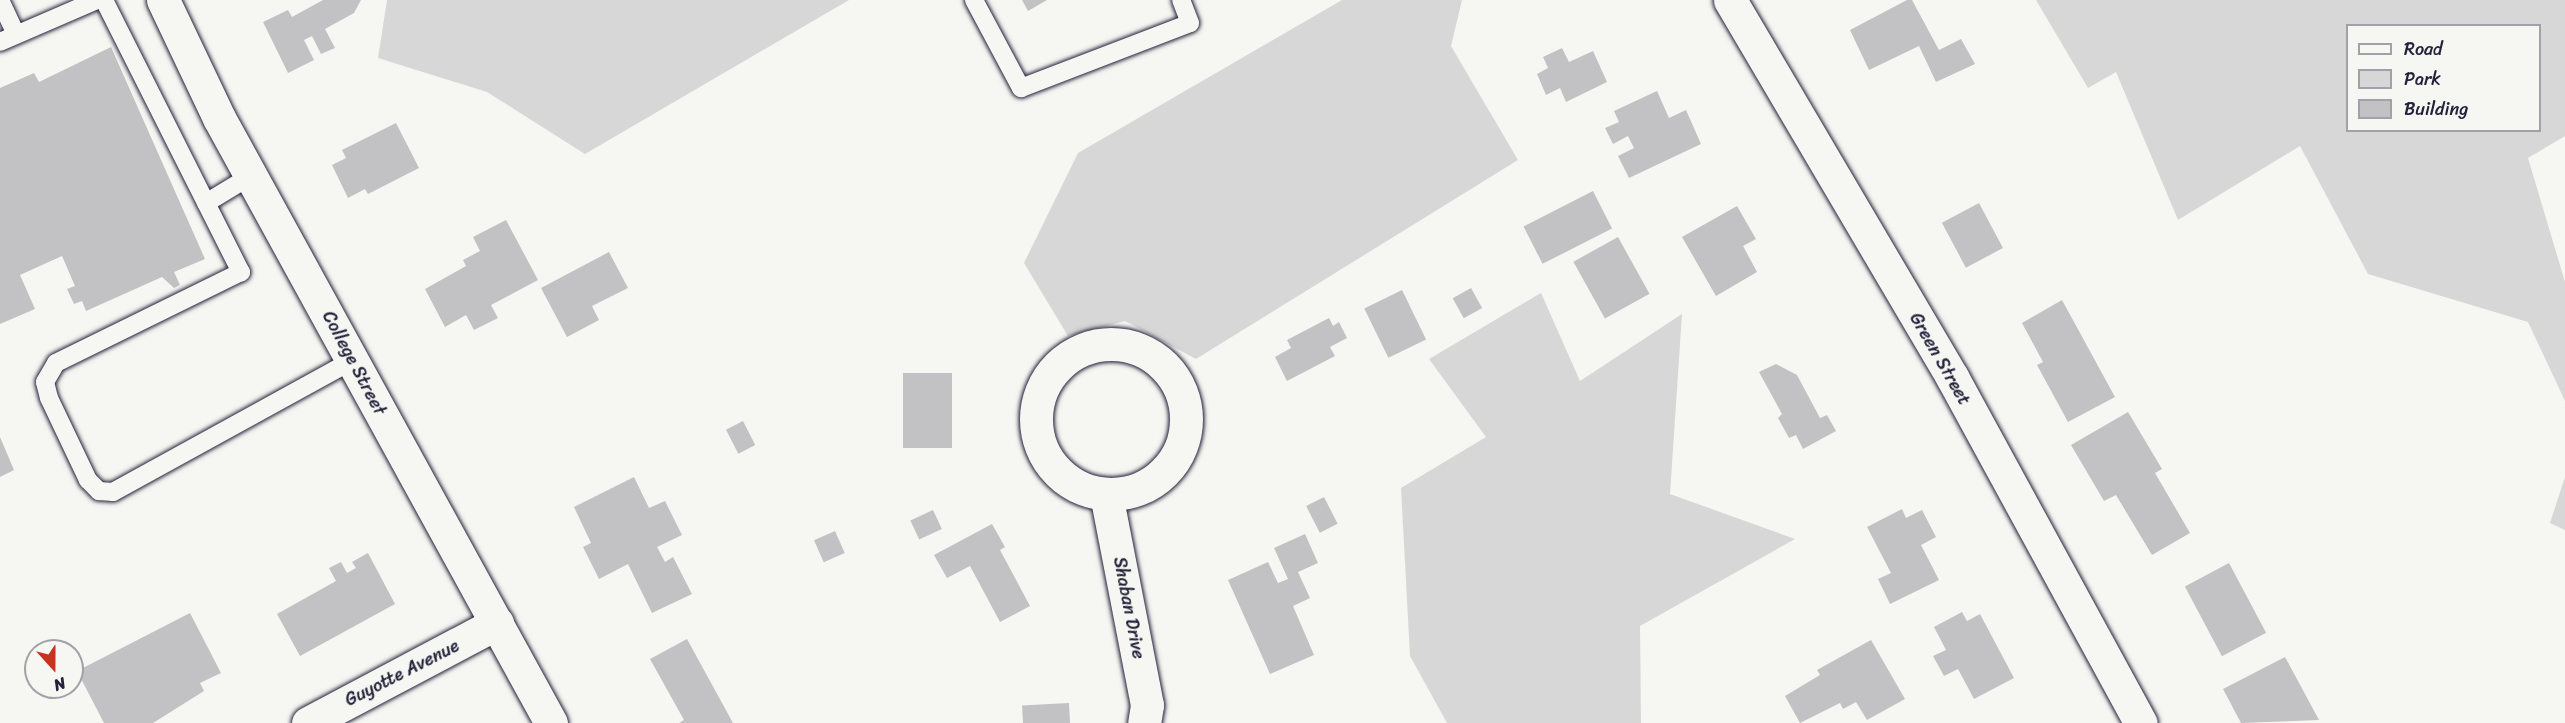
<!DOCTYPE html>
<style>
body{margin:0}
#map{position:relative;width:2565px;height:723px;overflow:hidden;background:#f6f6f2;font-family:Sriracha,sans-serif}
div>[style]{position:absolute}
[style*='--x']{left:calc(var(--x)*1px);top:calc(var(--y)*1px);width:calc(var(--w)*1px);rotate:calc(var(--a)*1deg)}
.green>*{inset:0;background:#d7d7d7}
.building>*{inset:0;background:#c2c2c4;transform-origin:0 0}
.roads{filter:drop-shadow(0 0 2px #22223b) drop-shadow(0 0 2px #22223b)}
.lane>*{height:18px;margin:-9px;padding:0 9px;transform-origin:9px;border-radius:9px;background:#f6f6f2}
.street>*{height:33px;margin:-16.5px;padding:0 16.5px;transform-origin:16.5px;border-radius:16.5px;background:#f6f6f2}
.street>.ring{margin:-16.5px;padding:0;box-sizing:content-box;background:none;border:33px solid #f6f6f2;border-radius:50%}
.secondary>*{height:33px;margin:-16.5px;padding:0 16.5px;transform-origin:16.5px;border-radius:16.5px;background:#f6f6f2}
span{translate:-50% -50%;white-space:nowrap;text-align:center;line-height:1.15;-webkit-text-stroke:5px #f6f6f2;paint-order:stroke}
.street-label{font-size:18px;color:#22223b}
.legend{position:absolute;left:2346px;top:24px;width:195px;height:108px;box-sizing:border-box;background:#f6f6f2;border:2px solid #a1a1a9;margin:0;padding:8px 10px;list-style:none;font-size:18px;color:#22223b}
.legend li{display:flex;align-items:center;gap:12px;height:30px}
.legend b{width:30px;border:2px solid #a1a1a9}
.north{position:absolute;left:24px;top:639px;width:60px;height:60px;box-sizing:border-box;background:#f6f6f2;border:2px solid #a1a1a9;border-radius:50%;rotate:159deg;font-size:16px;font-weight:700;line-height:24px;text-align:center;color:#22223b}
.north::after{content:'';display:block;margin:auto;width:21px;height:27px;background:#c8321e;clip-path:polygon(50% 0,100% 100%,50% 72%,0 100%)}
</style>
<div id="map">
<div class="green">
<div style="clip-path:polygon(387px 0,849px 0,585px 154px,487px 92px,378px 58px)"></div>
<div style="clip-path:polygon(1342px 0,1462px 0,1451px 46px,1518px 160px,1196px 359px,1125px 321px,1068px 336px,1024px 263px,1078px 153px)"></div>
<div style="clip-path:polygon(evenodd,2036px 0,2565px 0,2565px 136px,2528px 158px,2565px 282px,2565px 401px,2528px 322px,2368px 274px,2300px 146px,2178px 220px,2116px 72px,2088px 88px,2036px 0,2348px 26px,2540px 26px,2540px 130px,2348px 130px,2348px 26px)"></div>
<div style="clip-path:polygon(1541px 293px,1580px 381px,1682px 314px,1670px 494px,1795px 539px,1640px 626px,1641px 723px,1447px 723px,1410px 656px,1401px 488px,1486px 437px,1429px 359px)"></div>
<div style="clip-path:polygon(2565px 477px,2565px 530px,2550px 523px)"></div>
</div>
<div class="building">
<div style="clip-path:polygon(323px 0,361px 0,354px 13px,325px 29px,335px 48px,321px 54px,312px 36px,304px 40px,314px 60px,288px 73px,263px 22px,288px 10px,292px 17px)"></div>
<div style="clip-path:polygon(1022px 0,1047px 0,1028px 11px)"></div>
<div style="clip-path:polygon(1907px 0,1912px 0,1939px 50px,1961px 39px,1975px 64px,1936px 82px,1919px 46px,1869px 70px,1850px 30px)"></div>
<div style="clip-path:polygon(111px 47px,205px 259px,174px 272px,180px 285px,174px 288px,162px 277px,86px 311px,82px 301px,74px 304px,67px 289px,75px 286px,62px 256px,20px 275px,35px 309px,0 324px,0 88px,34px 73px,39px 82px)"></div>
<div style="clip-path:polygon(1562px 48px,1569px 62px,1593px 51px,1607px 82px,1566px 102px,1560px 88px,1546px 95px,1537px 74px,1548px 68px,1543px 57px)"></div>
<div style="clip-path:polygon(1657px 91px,1669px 118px,1686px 110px,1701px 144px,1629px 178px,1618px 156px,1634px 148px,1628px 136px,1613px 144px,1605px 128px,1619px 122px,1614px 111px)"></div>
<div style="clip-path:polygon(396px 123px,419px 168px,368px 194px,365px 189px,348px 198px,332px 165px,346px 158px,342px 150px)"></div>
<div style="left:1593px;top:191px;width:42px;height:78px;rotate:63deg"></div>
<div style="left:1979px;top:203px;width:51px;height:42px;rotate:62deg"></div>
<div style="clip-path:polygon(1737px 206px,1756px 239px,1743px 246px,1757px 272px,1716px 296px,1682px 237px)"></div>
<div style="clip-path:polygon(506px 220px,538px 280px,491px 305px,498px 318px,474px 330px,466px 315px,445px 327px,425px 289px,466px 266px,463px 260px,480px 251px,473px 237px)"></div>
<div style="left:1618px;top:237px;width:65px;height:51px;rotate:61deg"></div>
<div style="clip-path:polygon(609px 252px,628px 288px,592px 306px,599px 320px,567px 337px,541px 288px)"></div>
<div style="left:1471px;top:288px;width:23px;height:21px;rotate:61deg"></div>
<div style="left:1402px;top:290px;width:55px;height:42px;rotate:64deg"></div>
<div style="clip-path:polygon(2062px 300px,2115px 397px,2068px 422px,2037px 365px,2043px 362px,2022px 323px)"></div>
<div style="clip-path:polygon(1329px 318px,1333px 326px,1339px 322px,1347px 338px,1330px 347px,1335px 356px,1287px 381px,1275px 357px,1291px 348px,1287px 340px)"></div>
<div style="clip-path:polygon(1776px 364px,1797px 375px,1820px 418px,1827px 415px,1836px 431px,1803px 449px,1796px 435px,1789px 438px,1778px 418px,1782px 414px,1759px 372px)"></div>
<div style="left:903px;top:373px;width:49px;height:75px"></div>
<div style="clip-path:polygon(2128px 412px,2162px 469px,2155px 473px,2190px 533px,2152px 555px,2116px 495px,2104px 501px,2071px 445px)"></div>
<div style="left:743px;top:421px;width:27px;height:19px;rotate:63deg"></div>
<div style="clip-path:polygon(0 437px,14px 470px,0 477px)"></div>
<div style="clip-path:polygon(634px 477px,649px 508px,665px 501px,682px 535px,657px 547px,665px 562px,673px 557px,692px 594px,652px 613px,628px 564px,599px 579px,583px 547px,591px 543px,574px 507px)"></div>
<div style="left:1324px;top:497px;width:30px;height:20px;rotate:63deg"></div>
<div style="clip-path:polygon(1902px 509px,1906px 518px,1922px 510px,1936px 537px,1921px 545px,1939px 580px,1890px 604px,1878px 579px,1891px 573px,1867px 527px)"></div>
<div style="left:933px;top:510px;width:21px;height:25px;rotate:65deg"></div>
<div style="clip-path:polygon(992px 524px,1005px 547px,1000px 550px,1030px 606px,1000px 622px,970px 566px,947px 578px,934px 555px)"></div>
<div style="left:835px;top:531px;width:24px;height:23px;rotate:66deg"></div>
<div style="clip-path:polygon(1305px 534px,1318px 563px,1298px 572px,1310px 598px,1293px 606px,1314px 655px,1270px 674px,1228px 580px,1268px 562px,1278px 583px,1288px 579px,1274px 548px)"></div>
<div style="clip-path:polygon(368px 553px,395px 604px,300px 656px,277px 614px,336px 581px,329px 568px,341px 562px,347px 573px,356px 568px,352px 562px)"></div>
<div style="left:2229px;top:563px;width:79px;height:50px;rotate:62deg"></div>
<div style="clip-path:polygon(1962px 612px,1967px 621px,1980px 614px,2014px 678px,1974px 699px,1958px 669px,1944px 676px,1933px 656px,1946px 650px,1934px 627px)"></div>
<div style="clip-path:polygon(190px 613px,221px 673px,200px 683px,204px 691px,153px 723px,104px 723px,77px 671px)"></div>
<div style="clip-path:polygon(687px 639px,733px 723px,679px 723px,684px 720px,650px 659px)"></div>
<div style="clip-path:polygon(1871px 640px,1905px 699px,1867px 720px,1856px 702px,1843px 709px,1840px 703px,1800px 723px,1785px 696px,1820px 675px,1817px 670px)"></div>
<div style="clip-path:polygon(2285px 657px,2319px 720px,2241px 723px,2223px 689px)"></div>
<div style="left:1069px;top:703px;width:20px;height:47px;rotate:87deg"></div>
</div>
<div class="roads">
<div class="lane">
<div style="--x:0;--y:0;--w:38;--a:65"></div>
<div style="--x:104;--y:0;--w:305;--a:63.3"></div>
<div style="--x:241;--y:272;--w:206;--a:153.8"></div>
<div style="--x:56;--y:363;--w:22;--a:120"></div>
<div style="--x:45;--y:382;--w:16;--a:76"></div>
<div style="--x:49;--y:398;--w:91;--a:64.6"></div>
<div style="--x:88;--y:480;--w:16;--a:45"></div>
<div style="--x:99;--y:491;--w:14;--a:4"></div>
<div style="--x:113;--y:492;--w:274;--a:-28.8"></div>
<div style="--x:974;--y:0;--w:100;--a:61.9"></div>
<div style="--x:1021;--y:88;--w:181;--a:-21"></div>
<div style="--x:1190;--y:23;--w:25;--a:-111"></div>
<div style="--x:0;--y:42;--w:106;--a:-23.4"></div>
<div style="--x:206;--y:203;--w:54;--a:-31.3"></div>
</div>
<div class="street">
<div style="--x:1730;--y:0;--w:438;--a:59.5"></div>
<div style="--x:1952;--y:377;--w:394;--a:61.4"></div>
<div class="ring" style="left:1036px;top:344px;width:117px;height:117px"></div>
<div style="--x:1106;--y:494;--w:215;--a:79"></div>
<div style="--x:1147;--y:705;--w:18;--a:99"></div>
<div style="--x:308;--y:723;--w:214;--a:-27.9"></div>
</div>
<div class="secondary">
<div style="--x:163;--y:0;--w:131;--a:64.6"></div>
<div style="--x:219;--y:118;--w:690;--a:61.24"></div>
</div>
</div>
<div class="street-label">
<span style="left:1940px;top:359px;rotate:60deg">Green Street</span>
<span style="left:354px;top:363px;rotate:62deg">College Street</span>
<span style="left:1129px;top:608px;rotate:79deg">Shaban Drive</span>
<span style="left:402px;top:673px;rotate:-27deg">Guyotte Avenue</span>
</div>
<ul class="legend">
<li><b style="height:8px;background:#f6f6f2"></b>Road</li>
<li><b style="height:16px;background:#d7d7d7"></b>Park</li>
<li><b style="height:16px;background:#c2c2c4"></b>Building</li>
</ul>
<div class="north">N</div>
</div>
